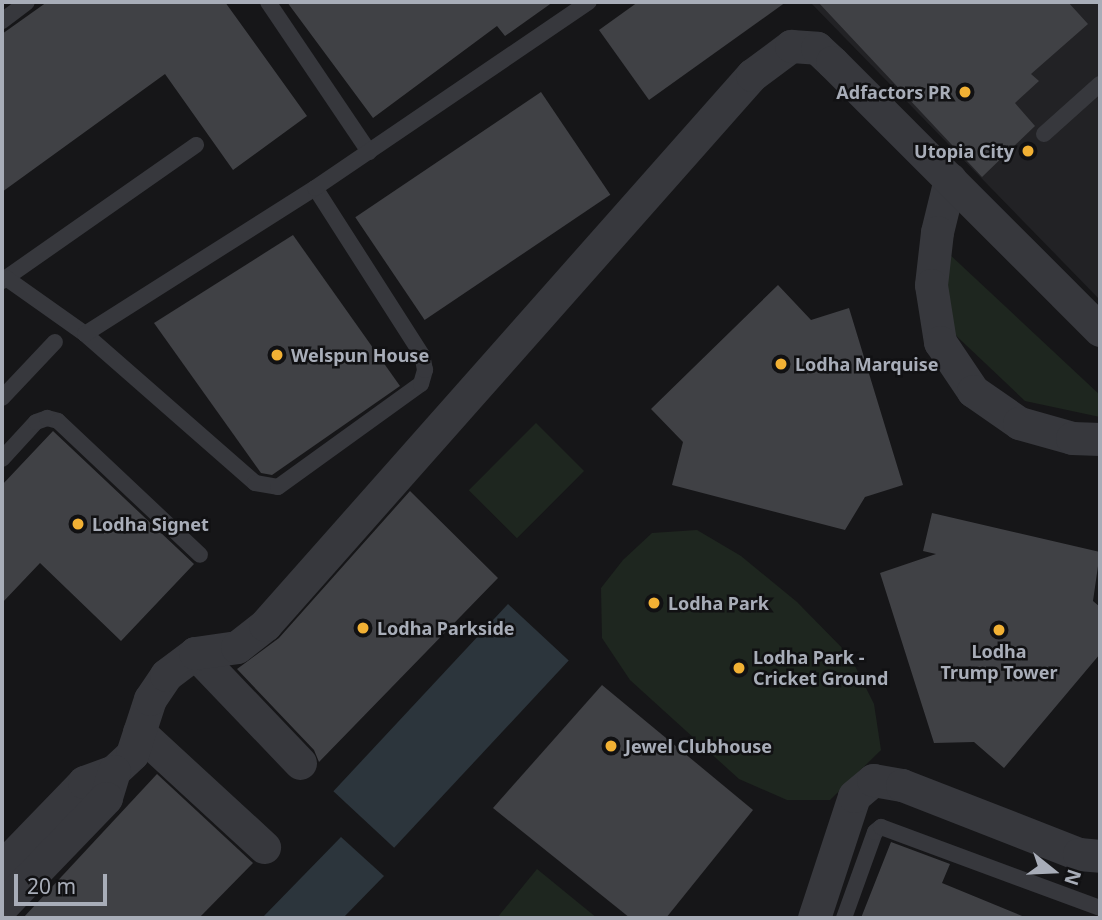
<!DOCTYPE html>
<style>
body{margin:0}
#map{position:relative;width:1102px;height:920px;overflow:hidden;background:#161618;font-family:"Noto Sans",sans-serif}
div>[style]{position:absolute}
[style*='--x']{left:calc(var(--x)*1px);top:calc(var(--y)*1px);width:calc(var(--w)*1px);rotate:calc(var(--a)*1deg)}
.built>*{inset:0;background:#222225}
.green>*{inset:0;background:#1e261f;transform-origin:0 0}
.water>*{inset:0;background:#2c353c;transform-origin:0 0}
.building>*{inset:0;background:#404145;transform-origin:0 0}
.service>*{height:16px;margin:-8px;padding:0 8px;transform-origin:8px;border-radius:8px;background:#37383d}
.minor>*{height:33px;margin:-16.5px;padding:0 16.5px;transform-origin:16.5px;border-radius:16.5px;background:#37383d}
.dots>*{width:19px;height:19px;translate:-50% -50%;box-sizing:border-box;border:4px solid #111113;border-radius:50%}
span{translate:-50% -50%;white-space:nowrap;text-align:center;line-height:1.15;-webkit-text-stroke:5px #111113;paint-order:stroke}
.poi-label{font-size:18px;color:#a8adb8;font-weight:700}
.right{translate:-100% -50%;text-align:right}
.left{translate:0 -50%;text-align:left}
.frame{position:absolute;inset:0;border:4px solid #a8adb8;pointer-events:none}
.north{position:absolute;left:1018px;top:836px;width:70px;height:70px;-webkit-text-stroke:5px #111113;paint-order:stroke;rotate:108deg;font-size:19px;font-weight:700;line-height:28px;text-align:center;color:#a8adb8}
.north::after{content:'';display:block;margin:auto;width:24px;height:32px;background:#a8adb8;clip-path:polygon(50% 0,100% 100%,50% 72%,0 100%)}
.scale{position:absolute;left:14px;top:874px;width:93px;height:32px;box-sizing:border-box;border:4px solid #a8adb8;border-top:0;padding-left:9px;font-size:21px;line-height:24px;white-space:nowrap;color:#a8adb8;-webkit-text-stroke:5px #111113;paint-order:stroke}
</style>
<div id="map">
<div class="built">
<div style="clip-path:polygon(810px 2px,1100px 2px,1100px 300px)"></div>
</div>
<div class="green">
<div style="clip-path:polygon(947px 252px,1100px 395px,1100px 417px,1025px 401px,948px 328px)"></div>
<div style="left:536px;top:423px;width:68px;height:95px;rotate:45deg"></div>
<div style="clip-path:polygon(697px 530px,741px 556px,797px 602px,850px 656px,874px 704px,881px 750px,830px 800px,787px 800px,739px 779px,630px 680px,602px 638px,601px 588px,623px 560px,652px 533px)"></div>
<div style="clip-path:polygon(537px 869px,597px 918px,497px 918px)"></div>
</div>
<div class="water">
<div style="left:508px;top:604px;width:83px;height:256px;rotate:43deg"></div>
<div style="clip-path:polygon(341px 837px,384px 876px,343px 918px,262px 918px)"></div>
</div>
<div class="building">
<div style="clip-path:polygon(47px 2px,225px 2px,307px 116px,233px 170px,165px 74px,2px 192px,2px 34px)"></div>
<div style="clip-path:polygon(287px 2px,553px 2px,505px 36px,497px 26px,373px 118px)"></div>
<div style="clip-path:polygon(638px 2px,786px 2px,649px 100px,599px 30px)"></div>
<div style="clip-path:polygon(818px 2px,1068px 2px,1088px 24px,1031px 74px,1039px 81px,1015px 103px,1035px 126px,982px 177px)"></div>
<div style="left:541px;top:92px;width:124px;height:224px;rotate:56deg"></div>
<div style="clip-path:polygon(293px 235px,400px 386px,272px 475px,261px 473px,154px 323px)"></div>
<div style="clip-path:polygon(778px 285px,811px 320px,849px 308px,903px 485px,865px 497px,845px 530px,672px 485px,683px 442px,651px 409px)"></div>
<div style="clip-path:polygon(53px 431px,194px 564px,121px 641px,40px 563px,2px 603px,2px 485px)"></div>
<div style="clip-path:polygon(410px 491px,498px 578px,319px 762px,314px 750px,237px 669px,279px 638px)"></div>
<div style="clip-path:polygon(932px 513px,1100px 552px,1093px 601px,1100px 607px,1100px 654px,1004px 768px,974px 742px,934px 743px,880px 573px,936px 554px,923px 551px)"></div>
<div style="clip-path:polygon(602px 685px,753px 810px,666px 918px,630px 918px,493px 808px)"></div>
<div style="clip-path:polygon(157px 774px,253px 863px,199px 918px,23px 918px)"></div>
<div style="clip-path:polygon(891px 842px,950px 864px,942px 883px,1027px 918px,861px 918px)"></div>
</div>
<div class="service">
<div style="--x:268;--y:2;--w:181;--a:56"></div>
<div style="--x:2;--y:21;--w:31;--a:-37"></div>
<div style="--x:1044;--y:134;--w:75;--a:-41.8"></div>
<div style="--x:6;--y:278;--w:232;--a:-35"></div>
<div style="--x:2;--y:281;--w:5;--a:-37"></div>
<div style="--x:6;--y:278;--w:97;--a:35.3"></div>
<div style="--x:85;--y:334;--w:226;--a:41.2"></div>
<div style="--x:255;--y:483;--w:23;--a:10"></div>
<div style="--x:278;--y:487;--w:176;--a:-35.8"></div>
<div style="--x:421;--y:384;--w:15;--a:-74"></div>
<div style="--x:425;--y:370;--w:15;--a:-101"></div>
<div style="--x:422;--y:355;--w:198;--a:-122.6"></div>
<div style="--x:85;--y:334;--w:272;--a:-32.4"></div>
<div style="--x:315;--y:188;--w:331;--a:-34.2"></div>
<div style="--x:2;--y:398;--w:77;--a:-46.6"></div>
<div style="--x:2;--y:459;--w:50;--a:-47.4"></div>
<div style="--x:36;--y:422;--w:12;--a:-20"></div>
<div style="--x:47;--y:418;--w:11;--a:15"></div>
<div style="--x:58;--y:421;--w:195;--a:43.3"></div>
<div style="--x:844;--y:918;--w:91;--a:-70.2"></div>
<div style="--x:875;--y:832;--w:8;--a:-40"></div>
<div style="--x:881;--y:827;--w:233;--a:20.3"></div>
</div>
<div class="minor">
<div style="--x:950;--y:179;--w:55;--a:103.8"></div>
<div style="--x:937;--y:232;--w:53;--a:96.5"></div>
<div style="--x:931;--y:285;--w:58;--a:81"></div>
<div style="--x:940;--y:342;--w:59;--a:56"></div>
<div style="--x:973;--y:391;--w:56;--a:34.8"></div>
<div style="--x:1019;--y:423;--w:55;--a:15.8"></div>
<div style="--x:1072;--y:438;--w:28;--a:2"></div>
<div style="--x:195;--y:653;--w:152;--a:46.3"></div>
<div style="--x:139;--y:732;--w:170;--a:42.6"></div>
<div style="--x:114;--y:771;--w:25;--a:-43"></div>
<div style="--x:132;--y:754;--w:58;--a:-71.9"></div>
<div style="--x:150;--y:699;--w:29;--a:-56"></div>
<div style="--x:166;--y:675;--w:36;--a:-37"></div>
<div style="--x:195;--y:653;--w:42;--a:-8.1"></div>
<div style="--x:237;--y:647;--w:36;--a:-38"></div>
<div style="--x:265;--y:625;--w:735;--a:-48.48"></div>
<div style="--x:752;--y:75;--w:49;--a:-36.6"></div>
<div style="--x:791;--y:46;--w:26;--a:4"></div>
<div style="--x:817;--y:48;--w:21;--a:43"></div>
<div style="--x:832;--y:62;--w:379;--a:45"></div>
<div style="--x:2;--y:867;--w:118;--a:-46"></div>
<div style="--x:84;--y:782;--w:32;--a:-20"></div>
<div style="--x:114;--y:771;--w:28;--a:107"></div>
<div style="--x:106;--y:798;--w:150;--a:133.9"></div>
<div style="--x:814;--y:918;--w:128;--a:-71.8"></div>
<div style="--x:854;--y:796;--w:25;--a:-40"></div>
<div style="--x:873;--y:780;--w:29;--a:10"></div>
<div style="--x:902;--y:785;--w:190;--a:21.3"></div>
<div style="--x:1079;--y:854;--w:21;--a:5"></div>
</div>
<div class="dots">
<div style="left:965px;top:92px;background:#f2b134"></div>
<div style="left:1028px;top:151px;background:#f2b134"></div>
<div style="left:277px;top:355px;background:#f2b134"></div>
<div style="left:781px;top:364px;background:#f2b134"></div>
<div style="left:78px;top:524px;background:#f2b134"></div>
<div style="left:654px;top:603px;background:#f2b134"></div>
<div style="left:363px;top:628px;background:#f2b134"></div>
<div style="left:999px;top:630px;background:#f2b134"></div>
<div style="left:739px;top:668px;background:#f2b134"></div>
<div style="left:611px;top:746px;background:#f2b134"></div>
</div>
<div class="poi-label">
<span class="right" style="left:951px;top:92px">Adfactors PR</span>
<span class="right" style="left:1014px;top:151px">Utopia City</span>
<span class="left" style="left:291px;top:355px">Welspun House</span>
<span class="left" style="left:795px;top:364px">Lodha Marquise</span>
<span class="left" style="left:92px;top:524px">Lodha Signet</span>
<span class="left" style="left:668px;top:603px">Lodha Park</span>
<span class="left" style="left:377px;top:628px">Lodha Parkside</span>
<span style="left:999px;top:662px">Lodha<br>Trump Tower</span>
<span class="left" style="left:753px;top:668px">Lodha Park -<br>Cricket Ground</span>
<span class="left" style="left:625px;top:746px">Jewel Clubhouse</span>
</div>
<div class="frame"></div>
<div class="north">N</div>
<div class="scale">20 m</div>
</div>
